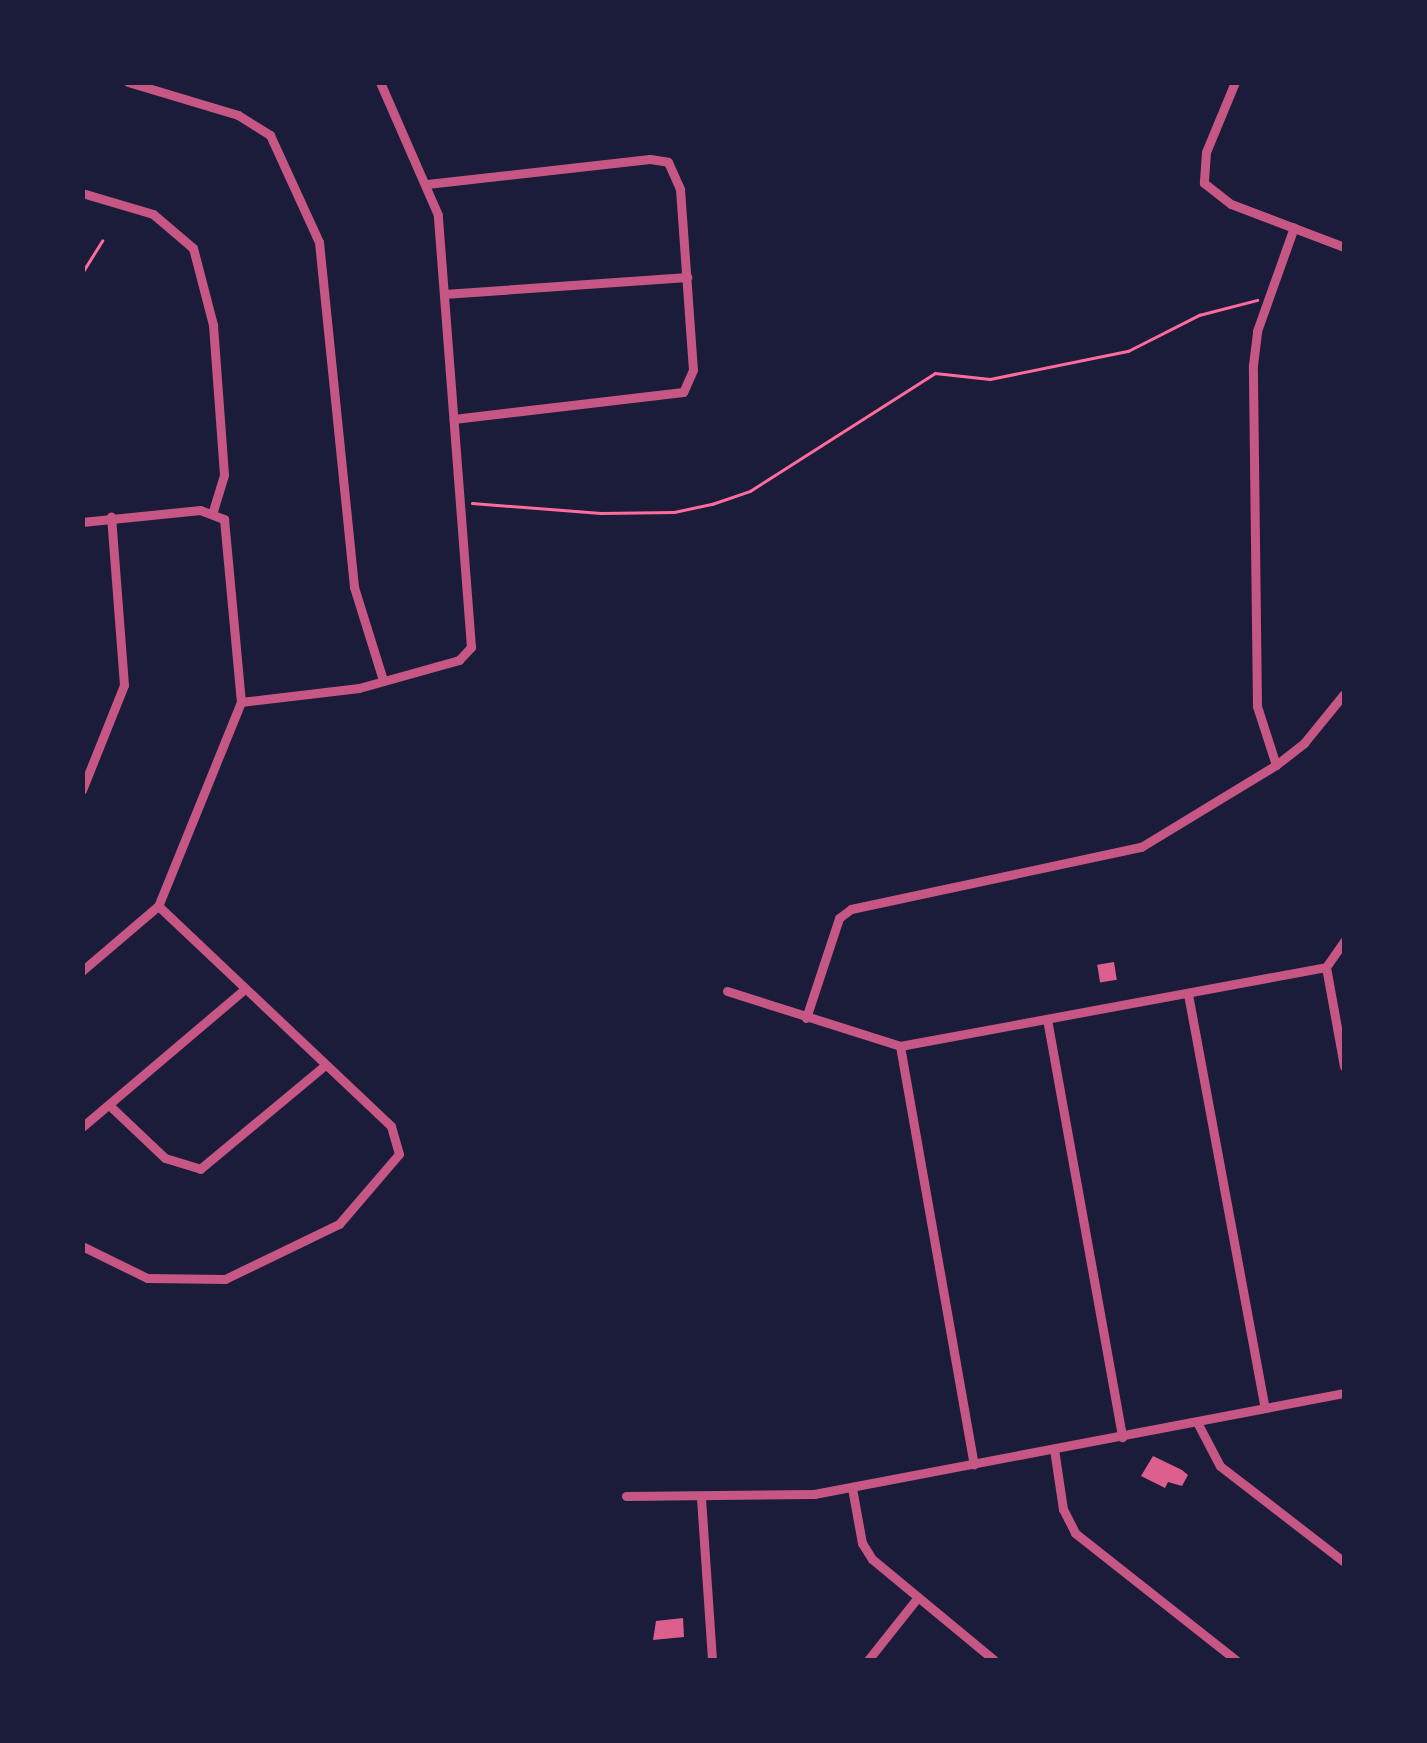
<!DOCTYPE html>
<style>
body{margin:0}
#map{position:relative;width:1427px;height:1743px;overflow:hidden;background:#1b1b3a;font-family:"Roboto Condensed",sans-serif}
div>[style]{position:absolute}
[style*='--x']{left:calc(var(--x)*1px);top:calc(var(--y)*1px);width:calc(var(--w)*1px);rotate:calc(var(--a)*1deg)}
.building>*{inset:0;background:#dd5f8e;transform-origin:0 0}
.path>*{height:2.5px;margin:-1.25px;padding:0 1.25px;transform-origin:1.25px;border-radius:1.25px;background:#ff6b9d}
.minor>*{height:9px;margin:-4.5px;padding:0 4.5px;transform-origin:4.5px;border-radius:4.5px;background:#c65784}
span{translate:-50% -50%;white-space:nowrap;text-align:center;line-height:1.15;-webkit-text-stroke:8px #1b1b3a;paint-order:stroke}
.frame{position:absolute;inset:0;border:85px solid #1b1b3a;pointer-events:none}
</style>
<div id="map">
<div class="building">
<div style="left:1114px;top:962px;width:18px;height:17px;rotate:81deg"></div>
<div style="clip-path:polygon(1153px 1456px,1182px 1470px,1188px 1475px,1182px 1486px,1168px 1482px,1165px 1488px,1141px 1476px)"></div>
<div style="clip-path:polygon(683px 1618px,684px 1637px,653px 1640px,656px 1621px)"></div>
</div>
<div class="path">
<div style="--x:82;--y:273;--w:38;--a:-58"></div>
<div style="--x:472;--y:503;--w:129;--a:4.4"></div>
<div style="--x:601;--y:513;--w:73;--a:-0.8"></div>
<div style="--x:674;--y:512;--w:39;--a:-12"></div>
<div style="--x:712;--y:504;--w:40;--a:-18.9"></div>
<div style="--x:750;--y:491;--w:219;--a:-32.5"></div>
<div style="--x:935;--y:373;--w:55;--a:6.2"></div>
<div style="--x:990;--y:379;--w:141;--a:-11.5"></div>
<div style="--x:1128;--y:351;--w:80;--a:-26.9"></div>
<div style="--x:1199;--y:315;--w:60;--a:-14.5"></div>
</div>
<div class="minor">
<div style="--x:128;--y:82;--w:115;--a:16.7"></div>
<div style="--x:238;--y:115;--w:38;--a:32"></div>
<div style="--x:270;--y:135;--w:118;--a:65.4"></div>
<div style="--x:319;--y:242;--w:347;--a:84.2"></div>
<div style="--x:354;--y:587;--w:97;--a:72.7"></div>
<div style="--x:1235;--y:82;--w:76;--a:112.5"></div>
<div style="--x:1206;--y:152;--w:31;--a:94"></div>
<div style="--x:1204;--y:183;--w:34;--a:38"></div>
<div style="--x:1231;--y:204;--w:121;--a:20.8"></div>
<div style="--x:427;--y:184;--w:224;--a:-6.4"></div>
<div style="--x:650;--y:159;--w:18;--a:9"></div>
<div style="--x:668;--y:162;--w:30;--a:66"></div>
<div style="--x:680;--y:189;--w:181;--a:85.9"></div>
<div style="--x:693;--y:370;--w:24;--a:114"></div>
<div style="--x:683;--y:392;--w:231;--a:173.3"></div>
<div style="--x:82;--y:193;--w:74;--a:16.5"></div>
<div style="--x:153;--y:214;--w:52;--a:40.4"></div>
<div style="--x:193;--y:248;--w:80;--a:75.4"></div>
<div style="--x:213;--y:325;--w:150;--a:85.8"></div>
<div style="--x:224;--y:475;--w:37;--a:107"></div>
<div style="--x:444;--y:294;--w:244;--a:-4"></div>
<div style="--x:82;--y:522;--w:119;--a:-5.8"></div>
<div style="--x:200;--y:510;--w:26;--a:21"></div>
<div style="--x:224;--y:519;--w:184;--a:84.7"></div>
<div style="--x:241;--y:702;--w:220;--a:112.1"></div>
<div style="--x:158;--y:906;--w:100;--a:139.5"></div>
<div style="--x:241;--y:702;--w:119;--a:-6.8"></div>
<div style="--x:359;--y:688;--w:104;--a:-15.6"></div>
<div style="--x:459;--y:660;--w:18;--a:-47"></div>
<div style="--x:471;--y:647;--w:433;--a:-94.4"></div>
<div style="--x:438;--y:215;--w:145;--a:-113.6"></div>
<div style="--x:1276;--y:765;--w:62;--a:-107.9"></div>
<div style="--x:1257;--y:706;--w:341;--a:-90.7"></div>
<div style="--x:1253;--y:365;--w:34;--a:-83"></div>
<div style="--x:1257;--y:331;--w:110;--a:-70.4"></div>
<div style="--x:82;--y:790;--w:113;--a:-68.2"></div>
<div style="--x:124;--y:685;--w:169;--a:-94.4"></div>
<div style="--x:1326;--y:967;--w:101;--a:79.7"></div>
<div style="--x:727;--y:991;--w:182;--a:17.6"></div>
<div style="--x:900;--y:1046;--w:433;--a:-10.5"></div>
<div style="--x:1326;--y:967;--w:32;--a:-55"></div>
<div style="--x:1188;--y:994;--w:421;--a:79.5"></div>
<div style="--x:806;--y:1018;--w:105;--a:-71.7"></div>
<div style="--x:839;--y:918;--w:15;--a:-37"></div>
<div style="--x:851;--y:909;--w:297;--a:-12.1"></div>
<div style="--x:1141;--y:847;--w:158;--a:-31.3"></div>
<div style="--x:1276;--y:765;--w:36;--a:-38"></div>
<div style="--x:1304;--y:743;--w:63;--a:-50.8"></div>
<div style="--x:1047;--y:1019;--w:425;--a:79.8"></div>
<div style="--x:900;--y:1046;--w:425;--a:80"></div>
<div style="--x:109;--y:1105;--w:77;--a:43.4"></div>
<div style="--x:165;--y:1158;--w:37;--a:17"></div>
<div style="--x:200;--y:1169;--w:161;--a:-39.7"></div>
<div style="--x:82;--y:1127;--w:214;--a:-40.3"></div>
<div style="--x:82;--y:1246;--w:72;--a:26.2"></div>
<div style="--x:147;--y:1278;--w:78;--a:0.7"></div>
<div style="--x:225;--y:1279;--w:127;--a:-25.8"></div>
<div style="--x:339;--y:1224;--w:92;--a:-49.4"></div>
<div style="--x:399;--y:1154;--w:29;--a:-106"></div>
<div style="--x:391;--y:1126;--w:320;--a:-136.6"></div>
<div style="--x:1198;--y:1424;--w:47;--a:62.4"></div>
<div style="--x:1220;--y:1466;--w:157;--a:37.7"></div>
<div style="--x:1054;--y:1449;--w:61;--a:81.5"></div>
<div style="--x:1063;--y:1509;--w:27;--a:63"></div>
<div style="--x:1075;--y:1533;--w:205;--a:38.3"></div>
<div style="--x:852;--y:1488;--w:56;--a:79.7"></div>
<div style="--x:862;--y:1543;--w:19;--a:58"></div>
<div style="--x:872;--y:1559;--w:158;--a:39.6"></div>
<div style="--x:626;--y:1496;--w:188;--a:-0.6"></div>
<div style="--x:814;--y:1494;--w:540;--a:-10.79"></div>
<div style="--x:701;--y:1498;--w:162;--a:86.1"></div>
<div style="--x:868;--y:1660;--w:75;--a:-51.5"></div>
</div>
<div class="frame"></div>
</div>
